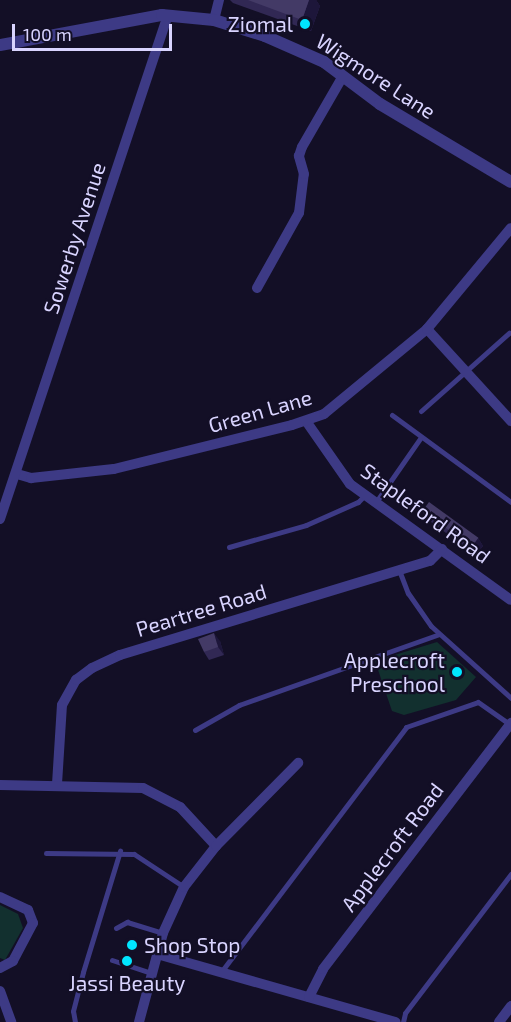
<!DOCTYPE html>
<style>
body{margin:0}
#map{position:relative;width:511px;height:1022px;overflow:hidden;background:#130f26;font-family:"Exo 2",sans-serif}
div>[style]{position:absolute}
[style*='--x']{left:calc(var(--x)*1px);top:calc(var(--y)*1px);width:calc(var(--w)*1px);rotate:calc(var(--a)*1deg)}
.green>*{inset:0;background:#12302f}
.service>*{height:5px;margin:-2.5px;padding:0 2.5px;transform-origin:2.5px;border-radius:2.5px;background:#3d3a85}
.minor>*{height:10px;margin:-5px;padding:0 5px;transform-origin:5px;border-radius:5px;background:#3d3a85}
.tertiary>*{height:12px;margin:-6px;padding:0 6px;transform-origin:6px;border-radius:6px;background:#3d3a85}
.wall>*{inset:0;background:#312854}
.shaded-wall>*{inset:0;background:#1d163a}
.building>*{inset:0;background:#433a66;transform-origin:0 0}
.dots>*{width:16px;height:16px;translate:-50% -50%;box-sizing:border-box;border:3px solid #130f26;border-radius:50%}
span{translate:-50% -50%;white-space:nowrap;text-align:center;line-height:1.15;-webkit-text-stroke:4.5px #130f26;paint-order:stroke}
.poi-label{font-size:21px;color:#d9d4ff}
.right{translate:-100% -50%;text-align:right}
.left{translate:0 -50%;text-align:left}
.street-label{font-size:21px;color:#d9d4ff}
.scale{position:absolute;left:12px;top:24px;width:160px;height:27px;box-sizing:border-box;border:3px solid #d9d4ff;border-top:0;padding-left:8px;font-size:18px;line-height:21px;white-space:nowrap;color:#d9d4ff;-webkit-text-stroke:4px #130f26;paint-order:stroke}
</style>
<div id="map">
<div class="green">
<div style="clip-path:polygon(437px 642px,476px 677px,456px 700px,404px 715px,392px 711px,375px 661px)"></div>
<div style="clip-path:polygon(0 905px,18px 914px,23px 928px,5px 960px,0 958px)"></div>
</div>
<div class="service">
<div style="--x:421;--y:411;--w:118;--a:-41.6"></div>
<div style="--x:392;--y:415;--w:147;--a:36.2"></div>
<div style="--x:376;--y:502;--w:79;--a:-55.3"></div>
<div style="--x:229;--y:547;--w:80;--a:-15.9"></div>
<div style="--x:306;--y:525;--w:57;--a:-23.9"></div>
<div style="--x:358;--y:502;--w:11;--a:-45"></div>
<div style="--x:399;--y:570;--w:25;--a:69"></div>
<div style="--x:408;--y:593;--w:40;--a:55.1"></div>
<div style="--x:431;--y:626;--w:108;--a:42"></div>
<div style="--x:195;--y:730;--w:51;--a:-29.6"></div>
<div style="--x:239;--y:705;--w:212;--a:-19.5"></div>
<div style="--x:46;--y:853;--w:88;--a:0.7"></div>
<div style="--x:134;--y:854;--w:60;--a:33.4"></div>
<div style="--x:116;--y:928;--w:13;--a:-29"></div>
<div style="--x:127;--y:922;--w:38;--a:17"></div>
<div style="--x:112;--y:960;--w:41;--a:18.4"></div>
<div style="--x:221;--y:972;--w:307;--a:-52.9"></div>
<div style="--x:406;--y:727;--w:76;--a:-19.1"></div>
<div style="--x:478;--y:702;--w:39;--a:35"></div>
<div style="--x:75;--y:1022;--w:11;--a:-100"></div>
<div style="--x:73;--y:1011;--w:40;--a:-75.6"></div>
<div style="--x:83;--y:972;--w:127;--a:-73"></div>
<div style="--x:403;--y:1022;--w:9;--a:-77"></div>
<div style="--x:405;--y:1013;--w:175;--a:-52.7"></div>
</div>
<div class="minor">
<div style="--x:214;--y:20;--w:21;--a:-76"></div>
<div style="--x:257;--y:288;--w:86;--a:-60.8"></div>
<div style="--x:299;--y:213;--w:39;--a:-83"></div>
<div style="--x:304;--y:174;--w:19;--a:-106"></div>
<div style="--x:299;--y:156;--w:9;--a:-72"></div>
<div style="--x:302;--y:147;--w:82;--a:-60"></div>
<div style="--x:427;--y:329;--w:125;--a:47.6"></div>
<div style="--x:306;--y:421;--w:77;--a:55.1"></div>
<div style="--x:350;--y:484;--w:198;--a:35.8"></div>
<div style="--x:17;--y:474;--w:15;--a:16"></div>
<div style="--x:31;--y:478;--w:83;--a:-6.2"></div>
<div style="--x:114;--y:469;--w:183;--a:-13.9"></div>
<div style="--x:292;--y:425;--w:34;--a:-19"></div>
<div style="--x:324;--y:414;--w:134;--a:-39.5"></div>
<div style="--x:427;--y:329;--w:131;--a:-50.3"></div>
<div style="--x:0;--y:519;--w:531;--a:-71.57"></div>
<div style="--x:57;--y:784;--w:79;--a:-86.4"></div>
<div style="--x:62;--y:705;--w:29;--a:-61"></div>
<div style="--x:76;--y:680;--w:20;--a:-37"></div>
<div style="--x:92;--y:668;--w:31;--a:-25"></div>
<div style="--x:120;--y:655;--w:324;--a:-16.9"></div>
<div style="--x:430;--y:561;--w:17;--a:-45"></div>
<div style="--x:0;--y:785;--w:143;--a:1.2"></div>
<div style="--x:143;--y:788;--w:42;--a:27.2"></div>
<div style="--x:180;--y:807;--w:53;--a:47.3"></div>
<div style="--x:0;--y:897;--w:31;--a:25"></div>
<div style="--x:28;--y:910;--w:14;--a:69"></div>
<div style="--x:33;--y:923;--w:43;--a:117.8"></div>
<div style="--x:13;--y:961;--w:15;--a:152"></div>
<div style="--x:157;--y:954;--w:248;--a:15.9"></div>
<div style="--x:0;--y:991;--w:33;--a:70"></div>
<div style="--x:309;--y:997;--w:31;--a:-63"></div>
<div style="--x:323;--y:969;--w:310;--a:-52.6"></div>
<div style="--x:139;--y:1022;--w:92;--a:-74.9"></div>
<div style="--x:163;--y:933;--w:51;--a:-65.5"></div>
<div style="--x:184;--y:887;--w:52;--a:-52"></div>
<div style="--x:216;--y:846;--w:117;--a:-45.3"></div>
<div style="--x:499;--y:1022;--w:20;--a:-53"></div>
</div>
<div class="tertiary">
<div style="--x:0;--y:45;--w:165;--a:-10.5"></div>
<div style="--x:162;--y:15;--w:52;--a:5.5"></div>
<div style="--x:214;--y:20;--w:53;--a:17.4"></div>
<div style="--x:265;--y:36;--w:64;--a:23.8"></div>
<div style="--x:324;--y:62;--w:70;--a:36.9"></div>
<div style="--x:380;--y:104;--w:152;--a:30.8"></div>
</div>
<div class="wall">
<div style="clip-path:polygon(230px 0,316px 0,320px 6px,311px 31px,233px 3px)"></div>
<div style="clip-path:polygon(422px 511px,478px 538px,483px 546px,476px 555px,427px 519px)"></div>
<div style="clip-path:polygon(220px 641px,224px 655px,209px 660px,204px 652px)"></div>
</div>
<div class="shaded-wall">
<div style="clip-path:polygon(309px 0,316px 0,320px 6px,311px 31px,302px 20px)"></div>
<div style="clip-path:polygon(478px 538px,483px 546px,476px 555px,470px 547px)"></div>
<div style="clip-path:polygon(214px 633px,220px 641px,224px 655px,218px 647px)"></div>
</div>
<div class="building">
<div style="clip-path:polygon(248px 0,309px 0,302px 20px)"></div>
<div style="left:429px;top:502px;width:61px;height:11px;rotate:36deg"></div>
<div style="clip-path:polygon(214px 633px,218px 647px,204px 652px,198px 639px)"></div>
</div>
<div class="dots">
<div style="left:305px;top:24px;background:#00e5ff"></div>
<div style="left:457px;top:672px;background:#00e5ff"></div>
<div style="left:132px;top:945px;background:#00e5ff"></div>
<div style="left:127px;top:961px;background:#00e5ff"></div>
</div>
<div class="poi-label">
<span class="right" style="left:293px;top:24px">Ziomal</span>
<span class="right" style="left:445px;top:672px">Applecroft<br>Preschool</span>
<span class="left" style="left:144px;top:945px">Shop Stop</span>
<span style="left:127px;top:983px">Jassi Beauty</span>
</div>
<div class="street-label">
<span style="left:376px;top:76px;rotate:33deg">Wigmore Lane</span>
<span style="left:74px;top:238px;rotate:-72deg">Sowerby Avenue</span>
<span style="left:260px;top:411px;rotate:-16deg">Green Lane</span>
<span style="left:426px;top:513px;rotate:36deg">Stapleford Road</span>
<span style="left:201px;top:610px;rotate:-17deg">Peartree Road</span>
<span style="left:392px;top:847px;rotate:-53deg">Applecroft Road</span>
</div>
<div class="scale">100 m</div>
</div>
